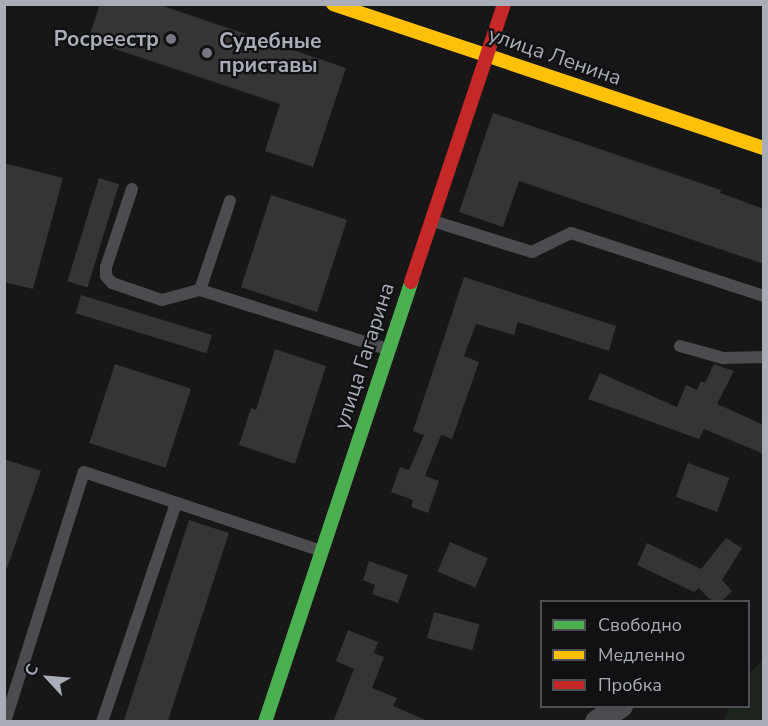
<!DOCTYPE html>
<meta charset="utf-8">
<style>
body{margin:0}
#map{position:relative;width:768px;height:726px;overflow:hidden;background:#171717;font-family:"Nunito Sans",sans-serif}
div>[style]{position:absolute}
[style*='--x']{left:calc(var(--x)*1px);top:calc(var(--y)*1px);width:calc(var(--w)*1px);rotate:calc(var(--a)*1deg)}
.green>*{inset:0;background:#1d241e}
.building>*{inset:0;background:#353536;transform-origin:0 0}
.lane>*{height:12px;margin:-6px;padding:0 6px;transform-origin:6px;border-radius:6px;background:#4b4c50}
.street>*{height:24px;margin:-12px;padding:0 12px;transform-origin:12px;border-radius:12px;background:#4b4c50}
.fast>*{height:14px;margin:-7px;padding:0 7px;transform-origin:7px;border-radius:7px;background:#4caf50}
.slow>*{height:14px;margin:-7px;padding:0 7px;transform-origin:7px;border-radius:7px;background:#ffc107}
.jam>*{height:14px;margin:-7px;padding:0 7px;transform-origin:7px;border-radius:7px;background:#c62828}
.dots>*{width:16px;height:16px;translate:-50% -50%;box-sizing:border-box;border:3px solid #111113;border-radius:50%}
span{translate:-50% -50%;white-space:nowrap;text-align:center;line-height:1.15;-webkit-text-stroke:4.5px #111113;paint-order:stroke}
.poi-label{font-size:21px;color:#a8adb8;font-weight:700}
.right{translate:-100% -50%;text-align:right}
.left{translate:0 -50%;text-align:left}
.street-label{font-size:21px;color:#a8adb8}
.frame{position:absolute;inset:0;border:6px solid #a8adb8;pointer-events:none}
.legend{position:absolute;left:540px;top:600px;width:210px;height:108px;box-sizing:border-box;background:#111113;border:2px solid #4d4f55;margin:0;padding:8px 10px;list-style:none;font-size:18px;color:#a8adb8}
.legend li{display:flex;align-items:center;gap:12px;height:30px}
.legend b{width:30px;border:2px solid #4d4f55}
.north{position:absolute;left:18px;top:648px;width:60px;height:60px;-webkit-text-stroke:4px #111113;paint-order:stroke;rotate:296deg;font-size:16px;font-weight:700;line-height:24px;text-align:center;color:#a8adb8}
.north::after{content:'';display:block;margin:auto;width:21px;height:27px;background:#a8adb8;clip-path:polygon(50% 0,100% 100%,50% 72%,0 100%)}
</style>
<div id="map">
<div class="green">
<div style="clip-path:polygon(763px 660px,763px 721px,723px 721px,729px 707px,748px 706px,749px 673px)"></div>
</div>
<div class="building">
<div style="clip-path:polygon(100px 4px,157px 4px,346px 68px,313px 167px,265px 151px,280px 104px,88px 40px)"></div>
<div style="clip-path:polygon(493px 113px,721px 190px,720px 193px,764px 209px,764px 264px,519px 181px,503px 227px,459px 212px)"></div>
<div style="clip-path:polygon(4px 163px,63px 178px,33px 289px,4px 282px)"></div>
<div style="left:99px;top:178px;width:21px;height:108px;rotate:17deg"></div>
<div style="left:271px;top:195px;width:80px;height:97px;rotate:18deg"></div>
<div style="clip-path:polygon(464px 277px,616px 326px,609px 351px,518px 322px,514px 335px,476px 324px,464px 356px,479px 362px,452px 439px,441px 435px,425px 476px,439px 481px,428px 513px,411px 507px,413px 500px,391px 492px,400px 467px,409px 470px,424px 435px,413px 431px)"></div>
<div style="left:81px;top:295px;width:137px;height:19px;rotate:17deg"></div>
<div style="clip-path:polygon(275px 349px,326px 366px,295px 464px,239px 445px,251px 408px,256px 410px)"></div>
<div style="left:115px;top:364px;width:80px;height:83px;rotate:18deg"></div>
<div style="clip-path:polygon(714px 364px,734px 371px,717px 404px,764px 425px,764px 454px,704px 429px,699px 439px,588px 399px,600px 373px,677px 407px,686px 385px,697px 390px,701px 381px,705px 383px)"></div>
<div style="clip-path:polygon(4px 459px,41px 471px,7px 568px,4px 567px)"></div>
<div style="left:688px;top:463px;width:44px;height:36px;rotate:20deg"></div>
<div style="left:189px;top:520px;width:42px;height:212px;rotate:18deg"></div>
<div style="clip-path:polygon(726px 538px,742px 548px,722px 580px,732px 591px,721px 602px,709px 599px,699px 588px,694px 592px,637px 565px,647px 543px,701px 569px)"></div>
<div style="left:450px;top:542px;width:41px;height:32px;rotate:23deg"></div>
<div style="clip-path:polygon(369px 561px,408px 575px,398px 603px,372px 594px,375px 585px,363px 580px)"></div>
<div style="left:434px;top:612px;width:47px;height:27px;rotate:15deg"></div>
<div style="clip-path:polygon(348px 630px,378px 642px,374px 653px,384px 657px,372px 688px,397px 698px,393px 706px,430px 722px,333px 722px,354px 669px,336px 661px)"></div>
</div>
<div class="lane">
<div style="--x:132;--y:189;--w:82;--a:108.4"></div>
<div style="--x:106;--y:267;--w:9;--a:90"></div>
<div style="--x:106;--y:276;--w:9;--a:49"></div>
<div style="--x:112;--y:283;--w:53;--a:18.8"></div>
<div style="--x:162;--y:300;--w:39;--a:-15"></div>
<div style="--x:200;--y:290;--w:196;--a:17.5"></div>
<div style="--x:433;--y:221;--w:104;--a:17.4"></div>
<div style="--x:532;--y:252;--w:43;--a:-26"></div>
<div style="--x:571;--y:233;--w:203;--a:18.1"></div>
<div style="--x:200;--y:290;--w:94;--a:-71.4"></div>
<div style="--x:680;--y:346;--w:45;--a:15.6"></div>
<div style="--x:723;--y:358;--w:41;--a:-1.4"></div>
<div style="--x:5;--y:722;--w:262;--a:-72.5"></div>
<div style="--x:84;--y:472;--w:250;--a:18.4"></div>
<div style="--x:102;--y:722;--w:228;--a:-71.3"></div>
</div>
<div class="street">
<div style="--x:597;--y:722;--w:29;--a:-34"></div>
</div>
<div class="fast">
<div style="--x:265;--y:722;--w:464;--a:-71.6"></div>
</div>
<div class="slow">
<div style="--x:333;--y:4;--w:454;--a:18.5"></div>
</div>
<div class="jam">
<div style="--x:411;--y:282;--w:293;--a:-71.5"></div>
</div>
<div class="dots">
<div style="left:171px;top:39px;background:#757880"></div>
<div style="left:207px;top:53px;background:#757880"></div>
</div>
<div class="poi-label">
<span class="right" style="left:159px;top:39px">Росреестр</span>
<span class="left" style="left:219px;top:53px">Судебные<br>приставы</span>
</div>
<div class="street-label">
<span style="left:555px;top:56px;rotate:19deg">улица Ленина</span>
<span style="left:364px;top:356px;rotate:-72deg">улица Гагарина</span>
</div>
<div class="frame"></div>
<ul class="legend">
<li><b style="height:8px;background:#4caf50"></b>Свободно</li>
<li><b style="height:8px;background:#ffc107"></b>Медленно</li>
<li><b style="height:8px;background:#c62828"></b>Пробка</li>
</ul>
<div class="north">С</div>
</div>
